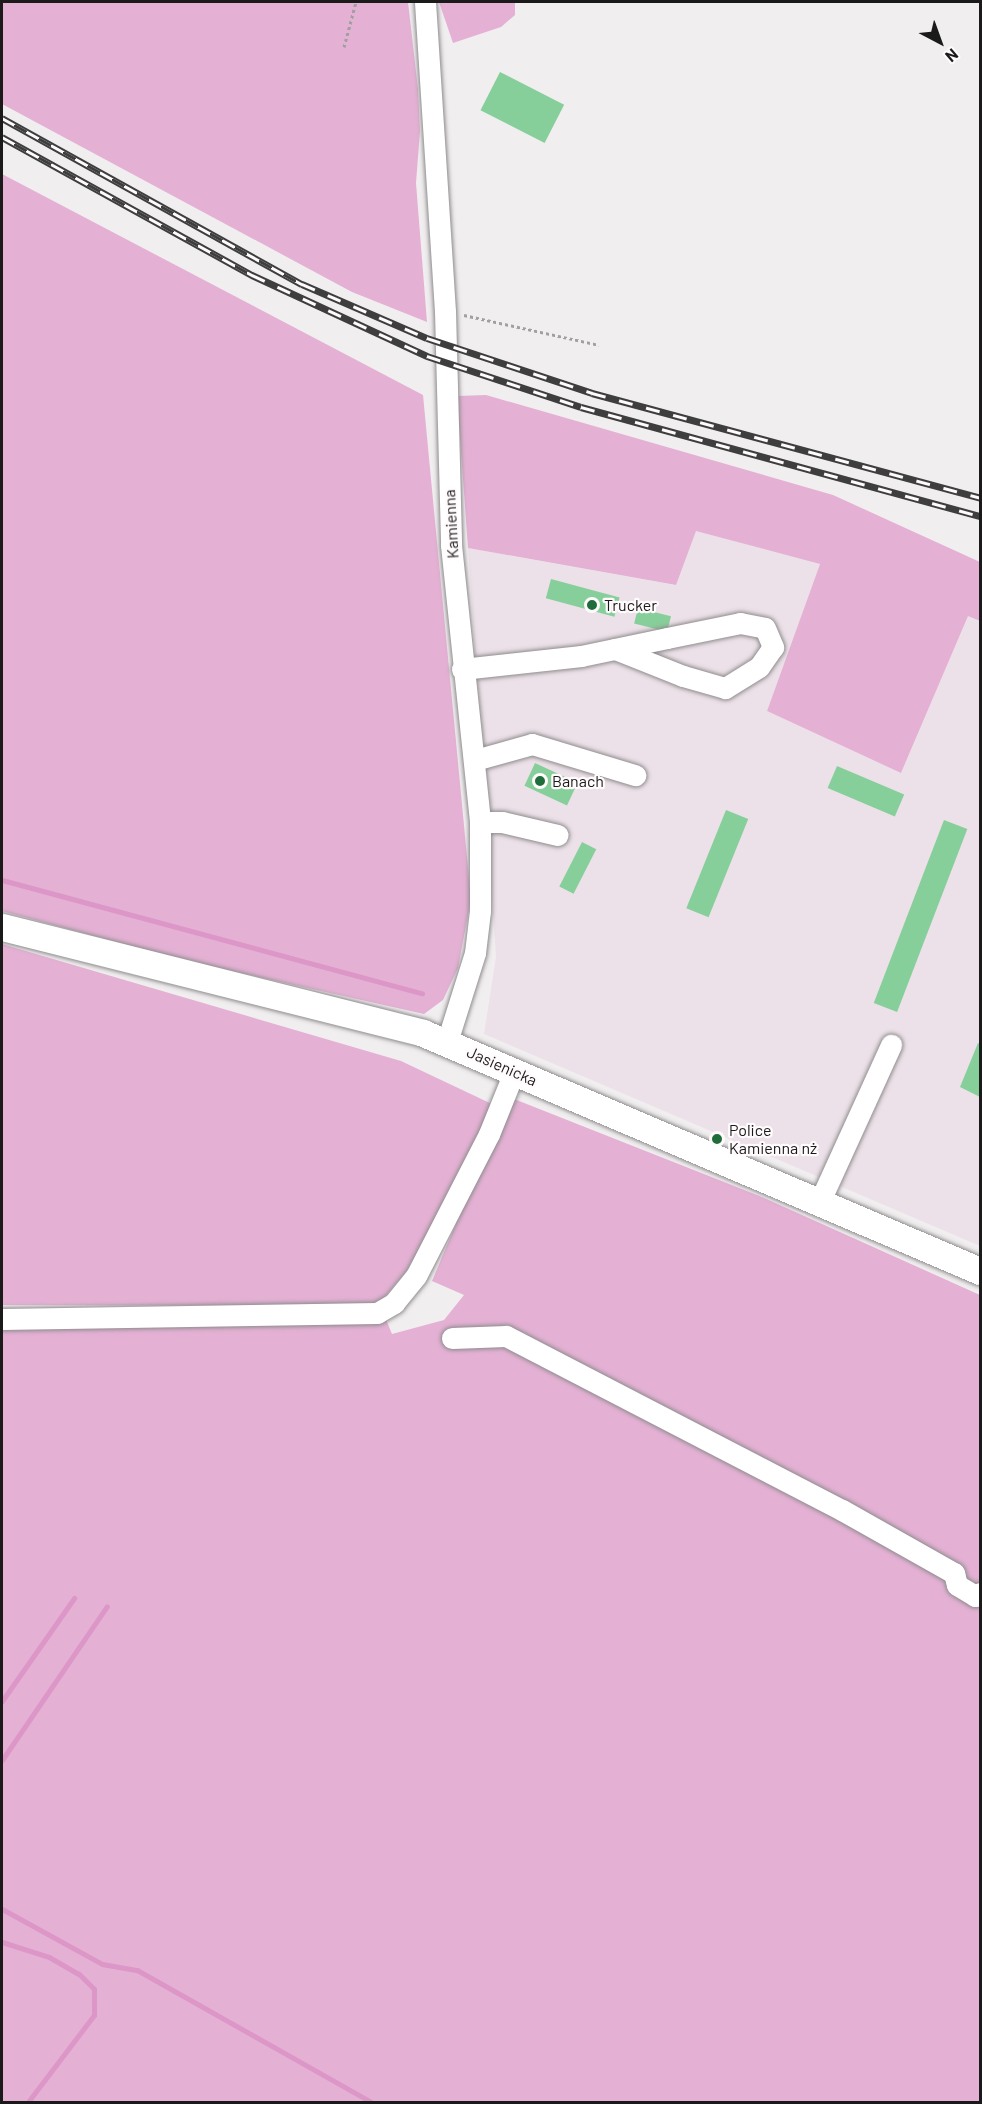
<!DOCTYPE html>
<meta charset="utf-8">
<style>
body{margin:0}
#map{position:relative;width:982px;height:2104px;overflow:hidden;background:#f1eef0;font-family:Barlow,sans-serif}
div>[style]{position:absolute}
[style*='--x']{left:calc(var(--x)*1px);top:calc(var(--y)*1px);width:calc(var(--w)*1px);rotate:calc(var(--a)*1deg)}
.built>*{inset:0;background:#ece1e8}
.green>*{inset:0;background:#e4b1d4}
.stream>*{height:5px;margin:-2.5px;padding:0 2.5px;transform-origin:2.5px;border-radius:2.5px;background:#dc96c7}
.building>*{inset:0;background:#87cf9a;transform-origin:0 0}
.path>*{height:3px;margin-top:-1.5px;transform-origin:0;background:repeating-linear-gradient(90deg,#a19fa0 0 3px,transparent 0 6px)}
.roads{filter:drop-shadow(0 0 2px #8f8c8e) drop-shadow(0 0 2px #8f8c8e)}
.minor>*{height:21px;margin:-10.5px;padding:0 10.5px;transform-origin:10.5px;border-radius:10.5px;background:#fff}
.major>*{height:27px;margin:-13.5px;padding:0 13.5px;transform-origin:13.5px;border-radius:13.5px;background:#fff}
.rail>*{height:7px;margin-top:-3.5px;transform-origin:0;background:repeating-linear-gradient(90deg,#fffbfd 0 14px,#3f3e3e 0 28px);box-sizing:border-box;border-block:2px solid #3f3e3e}
.dots>*{width:16px;height:16px;translate:-50% -50%;box-sizing:border-box;border:3px solid #fffbfd;border-radius:50%}
span{translate:-50% -50%;white-space:nowrap;text-align:center;line-height:1.15;-webkit-text-stroke:4.5px #fffbfd;paint-order:stroke}
.street-label{font-size:16px;color:#1b1a1a}
.poi-label{font-size:16px;color:#1b1a1a}
.left{translate:0 -50%;text-align:left}
.frame{position:absolute;inset:0;border:3px solid #1b1a1a;pointer-events:none}
.north{position:absolute;left:910px;top:12px;width:60px;height:60px;-webkit-text-stroke:4px #fffbfd;paint-order:stroke;rotate:139deg;font-size:16px;font-weight:700;line-height:24px;text-align:center;color:#1b1a1a}
.north::after{content:'';display:block;margin:auto;width:21px;height:27px;background:#1b1a1a;clip-path:polygon(50% 0,100% 100%,50% 72%,0 100%)}
</style>
<div id="map">
<div class="built">
<div style="clip-path:polygon(696px 530px,820px 564px,767px 711px,901px 773px,968px 615px,980px 621px,980px 1246px,484px 1034px,496px 957px,468px 548px,675px 585px)"></div>
</div>
<div class="green">
<div style="clip-path:polygon(2px 2px,408px 2px,418px 89px,420px 131px,416px 183px,427px 322px,352px 292px,2px 104px)"></div>
<div style="clip-path:polygon(439px 2px,515px 2px,515px 15px,501px 27px,453px 43px)"></div>
<div style="clip-path:polygon(2px 174px,423px 395px,471px 899px,458px 968px,443px 1000px,424px 1014px,183px 960px,2px 911px)"></div>
<div style="clip-path:polygon(486px 395px,833px 495px,980px 562px,980px 621px,968px 616px,901px 773px,767px 711px,820px 564px,696px 531px,676px 585px,468px 548px,457px 396px)"></div>
<div style="clip-path:polygon(2px 944px,401px 1061px,494px 1105px,462px 1177px,406px 1272px,377px 1306px,2px 1305px)"></div>
<div style="clip-path:polygon(509px 1097px,762px 1197px,980px 1295px,980px 2102px,2px 2102px,2px 1325px,385px 1317px,392px 1334px,444px 1320px,464px 1295px,432px 1281px)"></div>
</div>
<div class="stream">
<div style="--x:2;--y:880;--w:435;--a:15.1"></div>
<div style="--x:2;--y:1701;--w:126;--a:-55"></div>
<div style="--x:2;--y:1760;--w:186;--a:-55.7"></div>
<div style="--x:2;--y:1909;--w:114;--a:28.8"></div>
<div style="--x:102;--y:1964;--w:36;--a:10"></div>
<div style="--x:137;--y:1970;--w:269;--a:29.4"></div>
<div style="--x:2;--y:1942;--w:49;--a:17.7"></div>
<div style="--x:49;--y:1957;--w:34;--a:30"></div>
<div style="--x:79;--y:1974;--w:21;--a:45"></div>
<div style="--x:94;--y:1989;--w:26;--a:90"></div>
<div style="--x:94;--y:2015;--w:109;--a:127.2"></div>
</div>
<div class="building">
<div style="left:500px;top:72px;width:72px;height:43px;rotate:27deg"></div>
<div style="left:551px;top:579px;width:71px;height:20px;rotate:15deg"></div>
<div style="left:638px;top:608px;width:34px;height:16px;rotate:14deg"></div>
<div style="left:535px;top:763px;width:47px;height:25px;rotate:25deg"></div>
<div style="left:837px;top:766px;width:73px;height:24px;rotate:23deg"></div>
<div style="left:726px;top:810px;width:24px;height:106px;rotate:22deg"></div>
<div style="left:944px;top:820px;width:25px;height:196px;rotate:21deg"></div>
<div style="left:582px;top:842px;width:16px;height:50px;rotate:27deg"></div>
<div style="clip-path:polygon(978px 1043px,980px 1044px,980px 1097px,960px 1087px)"></div>
</div>
<div class="path">
<div style="--x:344;--y:47;--w:47;--a:-75.1"></div>
<div style="--x:464;--y:315;--w:138;--a:12.5"></div>
</div>
<div class="roads">
<div class="minor">
<div style="--x:425;--y:2;--w:310;--a:86.3"></div>
<div style="--x:445;--y:311;--w:234;--a:88.5"></div>
<div style="--x:451;--y:545;--w:279;--a:84"></div>
<div style="--x:480;--y:822;--w:89;--a:90"></div>
<div style="--x:480;--y:911;--w:42;--a:96.8"></div>
<div style="--x:475;--y:953;--w:93;--a:107.5"></div>
<div style="--x:462;--y:669;--w:120;--a:-6.2"></div>
<div style="--x:581;--y:656;--w:88;--a:-11.8"></div>
<div style="--x:667;--y:638;--w:75;--a:-11.6"></div>
<div style="--x:740;--y:623;--w:25;--a:11"></div>
<div style="--x:765;--y:628;--w:21;--a:67"></div>
<div style="--x:773;--y:647;--w:24;--a:125"></div>
<div style="--x:759;--y:667;--w:40;--a:148"></div>
<div style="--x:725;--y:688;--w:44;--a:-164.1"></div>
<div style="--x:683;--y:676;--w:73;--a:-158.3"></div>
<div style="--x:475;--y:760;--w:59;--a:-15.7"></div>
<div style="--x:532;--y:744;--w:108;--a:16.8"></div>
<div style="--x:480;--y:822;--w:22;--a:0"></div>
<div style="--x:502;--y:822;--w:57;--a:13.1"></div>
<div style="--x:819;--y:1203;--w:174;--a:-65.5"></div>
<div style="--x:2;--y:1319;--w:375;--a:-0.9"></div>
<div style="--x:377;--y:1313;--w:20;--a:-30"></div>
<div style="--x:394;--y:1303;--w:35;--a:-51"></div>
<div style="--x:416;--y:1276;--w:160;--a:-62.8"></div>
<div style="--x:489;--y:1134;--w:67;--a:-68"></div>
<div style="--x:452;--y:1338;--w:54;--a:-2.1"></div>
<div style="--x:506;--y:1336;--w:378;--a:27.4"></div>
<div style="--x:842;--y:1510;--w:129;--a:29.4"></div>
<div style="--x:954;--y:1573;--w:12;--a:76"></div>
<div style="--x:957;--y:1585;--w:21;--a:31"></div>
<div style="--x:975;--y:1596;--w:6;--a:-31"></div>
</div>
<div class="major">
<div style="--x:2;--y:927;--w:434;--a:14.1"></div>
<div style="--x:423;--y:1033;--w:606;--a:23.14"></div>
</div>
</div>
<div class="rail">
<div style="--x:2;--y:118;--w:343;--a:29"></div>
<div style="--x:302;--y:284;--w:136;--a:23.4"></div>
<div style="--x:427;--y:338;--w:174;--a:18.4"></div>
<div style="--x:592;--y:393;--w:402;--a:15.1"></div>
<div style="--x:2;--y:137;--w:286;--a:28.9"></div>
<div style="--x:252;--y:275;--w:193;--a:24.8"></div>
<div style="--x:427;--y:356;--w:162;--a:18.3"></div>
<div style="--x:581;--y:407;--w:414;--a:15.3"></div>
</div>
<div class="dots">
<div style="left:592px;top:605px;background:#206d3c"></div>
<div style="left:540px;top:781px;background:#206d3c"></div>
<div style="left:717px;top:1139px;background:#206d3c"></div>
</div>
<div class="street-label">
<span style="left:451px;top:524px;rotate:-93deg">Kamienna</span>
<span style="left:502px;top:1066px;rotate:24deg">Jasienicka</span>
</div>
<div class="poi-label">
<span class="left" style="left:604px;top:605px">Trucker</span>
<span class="left" style="left:552px;top:781px">Banach</span>
<span class="left" style="left:729px;top:1139px">Police<br>Kamienna nż</span>
</div>
<div class="frame"></div>
<div class="north">N</div>
</div>
